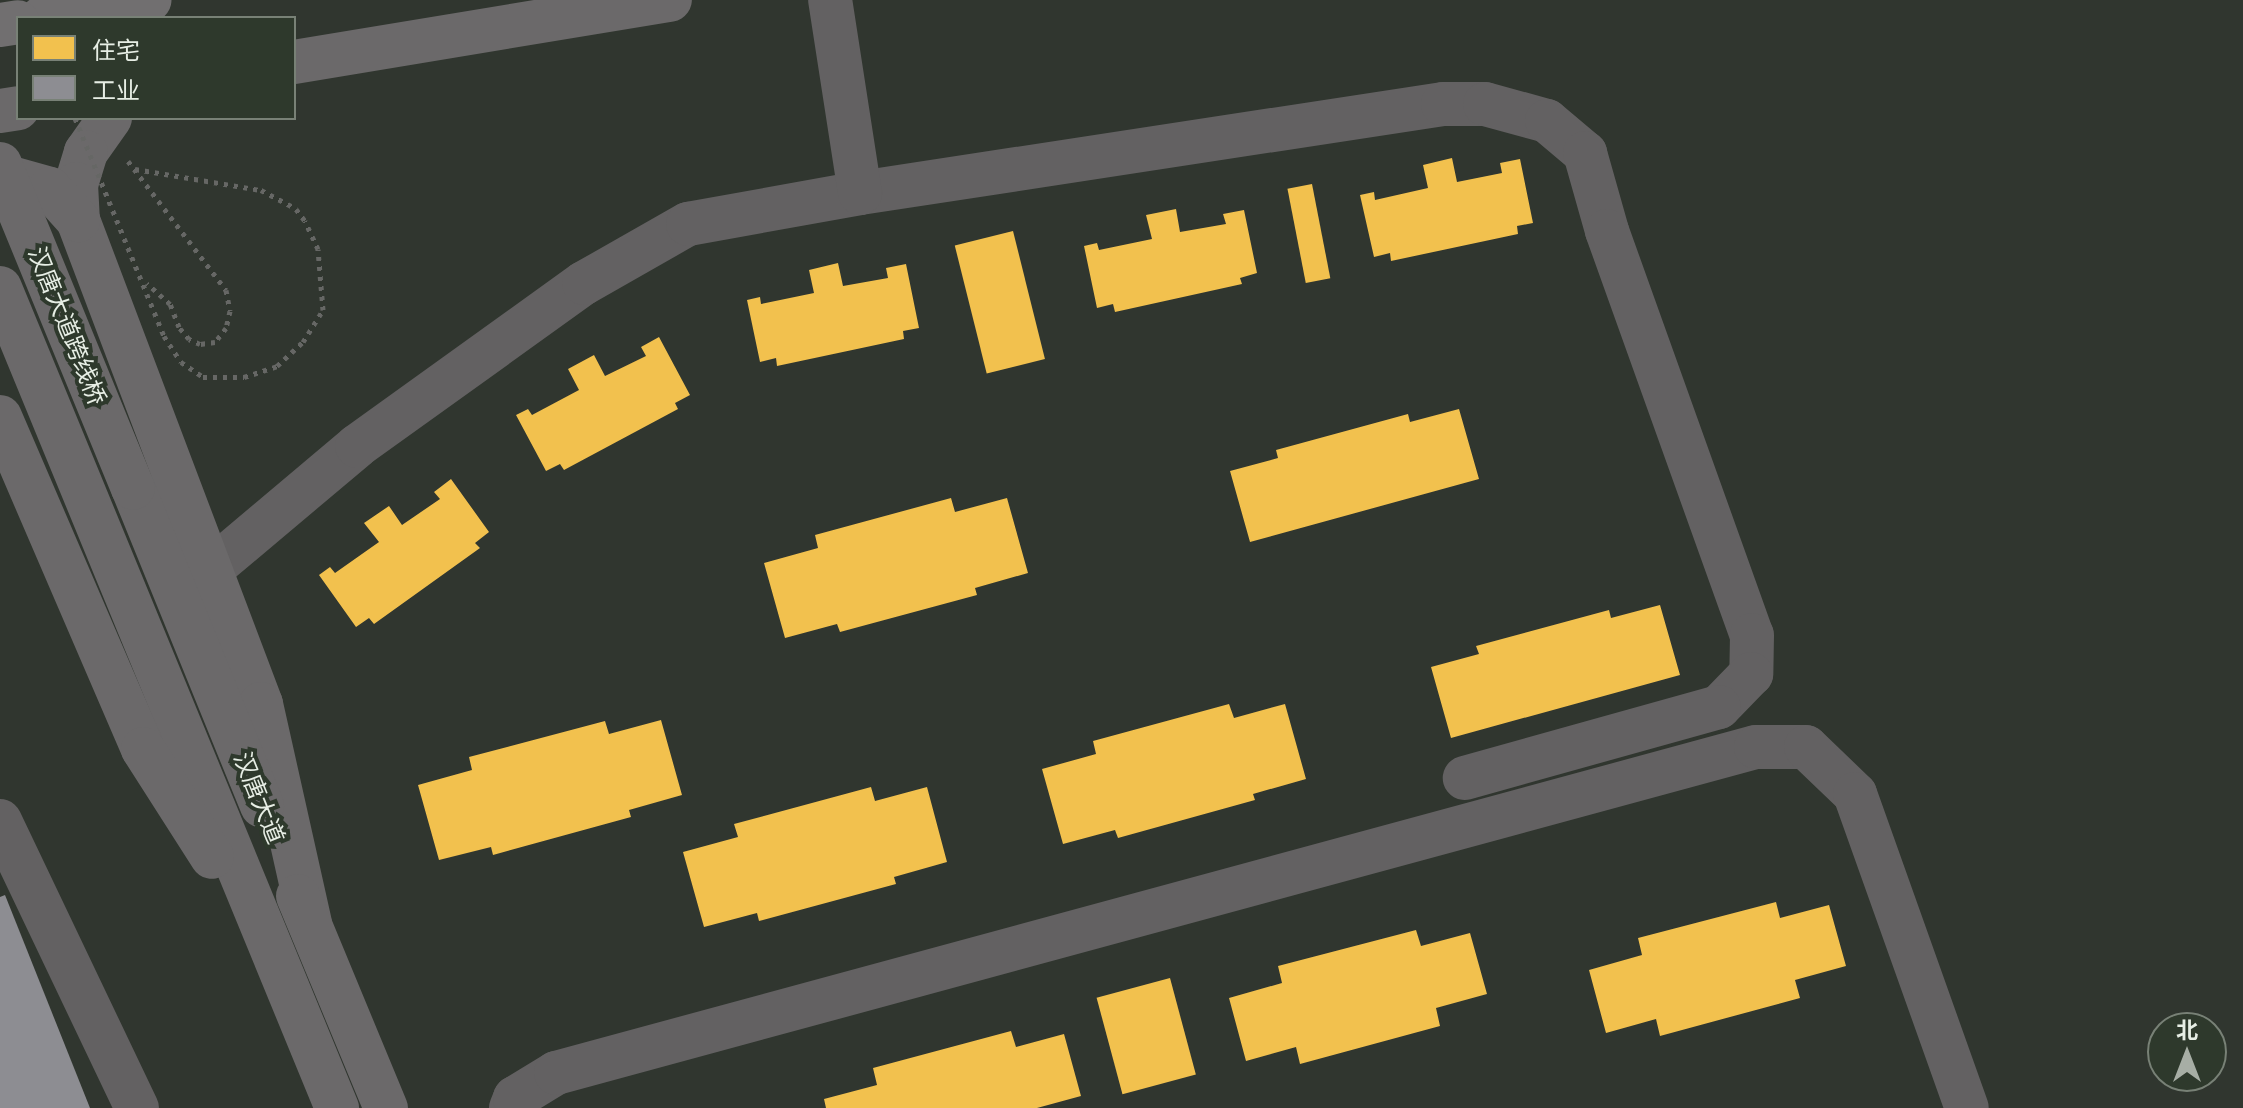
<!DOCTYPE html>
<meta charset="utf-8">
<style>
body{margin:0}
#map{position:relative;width:2243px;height:1108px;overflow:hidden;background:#30362f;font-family:"PT Sans Narrow","Noto Sans SC",sans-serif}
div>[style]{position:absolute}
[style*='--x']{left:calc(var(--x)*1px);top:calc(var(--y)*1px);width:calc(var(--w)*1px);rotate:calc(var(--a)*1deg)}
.homes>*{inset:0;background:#f2c14e;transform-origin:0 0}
.industry>*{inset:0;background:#8d8d92}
.path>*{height:5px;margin-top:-2.5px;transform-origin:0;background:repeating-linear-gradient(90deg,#666765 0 4px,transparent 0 10px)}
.minor>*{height:44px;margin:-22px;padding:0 22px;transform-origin:22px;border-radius:22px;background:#636162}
.major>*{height:44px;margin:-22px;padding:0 22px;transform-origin:22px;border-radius:22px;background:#6b696a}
.highway>*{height:44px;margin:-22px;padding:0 22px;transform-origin:22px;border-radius:22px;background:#716f70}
.path-bridge>*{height:5px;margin-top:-2.5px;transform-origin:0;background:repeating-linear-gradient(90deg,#666765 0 4px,transparent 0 10px)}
.major-bridge>*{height:44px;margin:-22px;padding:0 22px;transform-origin:22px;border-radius:22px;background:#6b696a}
span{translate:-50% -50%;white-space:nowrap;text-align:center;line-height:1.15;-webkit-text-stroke:8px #2e392c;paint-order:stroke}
.street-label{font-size:24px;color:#e7eee5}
.legend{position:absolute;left:16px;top:16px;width:280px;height:104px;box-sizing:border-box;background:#2e392c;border:2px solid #788176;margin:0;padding:10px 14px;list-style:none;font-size:24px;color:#e7eee5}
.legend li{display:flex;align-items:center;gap:16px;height:40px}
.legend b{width:40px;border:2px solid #788176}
.north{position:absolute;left:2147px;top:1012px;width:80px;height:80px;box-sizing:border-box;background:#2e392c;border:2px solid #788176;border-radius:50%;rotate:0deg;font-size:22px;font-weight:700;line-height:32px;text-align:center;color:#e7eee5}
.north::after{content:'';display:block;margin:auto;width:28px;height:36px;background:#a7aea5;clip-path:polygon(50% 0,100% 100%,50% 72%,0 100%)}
</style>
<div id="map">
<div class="homes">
<div style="clip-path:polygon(1452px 158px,1457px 182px,1502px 173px,1500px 163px,1520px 159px,1533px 223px,1517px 226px,1518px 234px,1391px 261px,1390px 253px,1374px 257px,1360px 195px,1374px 192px,1375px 200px,1428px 188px,1423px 165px)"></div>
<div style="left:1312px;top:184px;width:96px;height:25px;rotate:79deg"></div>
<div style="clip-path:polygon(1176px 209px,1180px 232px,1226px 224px,1223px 214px,1244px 210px,1257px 273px,1240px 278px,1242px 284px,1115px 312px,1113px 304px,1097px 308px,1084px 246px,1097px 243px,1099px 250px,1152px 239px,1146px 215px)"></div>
<div style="left:1013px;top:231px;width:132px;height:60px;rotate:76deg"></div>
<div style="clip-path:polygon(838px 263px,843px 286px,888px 278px,886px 268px,906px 264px,919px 328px,903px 331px,904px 339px,777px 366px,776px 358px,760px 362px,747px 300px,760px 297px,761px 304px,814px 293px,809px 270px)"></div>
<div style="clip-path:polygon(659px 337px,690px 395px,675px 403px,678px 409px,564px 470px,560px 464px,546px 471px,516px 415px,528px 409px,532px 415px,579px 390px,568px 369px,594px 355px,605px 376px,646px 356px,641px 347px)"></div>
<div style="clip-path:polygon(1459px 409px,1479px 479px,1250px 542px,1230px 471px,1278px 458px,1276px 450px,1408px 414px,1410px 422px)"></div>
<div style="clip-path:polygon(451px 479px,489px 532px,475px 543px,480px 548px,374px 624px,369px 618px,356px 627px,319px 575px,330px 567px,335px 573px,379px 542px,364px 523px,389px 506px,402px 525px,440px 499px,434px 492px)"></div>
<div style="clip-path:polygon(951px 498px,955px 512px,1007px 498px,1028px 573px,975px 588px,977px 595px,840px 632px,837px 624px,785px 638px,764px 563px,818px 548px,815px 535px)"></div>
<div style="clip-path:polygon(1660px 605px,1680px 675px,1451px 738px,1431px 667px,1479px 654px,1476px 646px,1609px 610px,1611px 618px)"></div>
<div style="clip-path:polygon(1229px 704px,1234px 718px,1285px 704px,1306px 779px,1253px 794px,1255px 800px,1118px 838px,1115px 830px,1063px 844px,1042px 769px,1096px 754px,1093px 741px)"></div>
<div style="clip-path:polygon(661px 720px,682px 795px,629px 810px,631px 817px,493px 855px,491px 847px,439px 860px,418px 785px,472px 770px,469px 757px,605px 721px,609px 734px)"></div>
<div style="clip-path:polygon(871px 787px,875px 801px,927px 787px,947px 862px,894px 877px,896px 884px,759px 921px,757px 913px,704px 927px,683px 852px,738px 837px,734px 824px)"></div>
<div style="clip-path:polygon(1776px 902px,1780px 918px,1829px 905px,1846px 966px,1795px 980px,1800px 998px,1660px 1036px,1656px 1019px,1606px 1033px,1589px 970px,1642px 955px,1638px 938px)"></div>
<div style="clip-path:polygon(1416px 930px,1421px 946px,1470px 933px,1487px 994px,1436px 1008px,1440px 1026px,1300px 1064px,1296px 1047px,1246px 1061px,1229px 998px,1282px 983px,1278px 966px)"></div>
<div style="left:1170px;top:978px;width:100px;height:76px;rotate:75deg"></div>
<div style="clip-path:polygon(1011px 1031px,1016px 1047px,1064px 1034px,1081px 1096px,1037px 1108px,826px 1108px,824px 1099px,877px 1085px,873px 1068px)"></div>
</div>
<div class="industry">
<div style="clip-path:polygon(5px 895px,90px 1108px,0 1108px,0 897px)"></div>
</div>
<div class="path">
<div style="--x:128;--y:161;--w:162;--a:52.8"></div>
<div style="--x:226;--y:290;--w:21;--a:79"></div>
<div style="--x:230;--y:311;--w:17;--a:103"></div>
<div style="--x:226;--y:328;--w:18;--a:128"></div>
<div style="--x:215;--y:342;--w:15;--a:172"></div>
<div style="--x:200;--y:344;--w:12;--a:-156"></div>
<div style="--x:189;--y:339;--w:16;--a:-130"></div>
<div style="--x:179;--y:327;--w:25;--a:-111"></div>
<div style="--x:170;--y:304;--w:31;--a:-138"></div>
<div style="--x:135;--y:169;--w:128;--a:9.5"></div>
<div style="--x:261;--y:190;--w:40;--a:28"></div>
<div style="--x:296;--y:209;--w:15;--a:53"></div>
</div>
<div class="minor">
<div style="--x:860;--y:193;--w:590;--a:-8.68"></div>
<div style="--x:1443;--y:104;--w:42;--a:0"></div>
<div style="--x:1485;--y:104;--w:64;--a:15.3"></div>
<div style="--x:1547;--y:121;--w:50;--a:40.1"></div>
<div style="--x:1585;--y:153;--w:81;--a:74.2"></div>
<div style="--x:1607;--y:231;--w:429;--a:70.3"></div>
<div style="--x:1752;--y:635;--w:39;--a:91"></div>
<div style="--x:1751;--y:674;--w:46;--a:134.1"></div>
<div style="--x:1719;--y:707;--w:264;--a:164.4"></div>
<div style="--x:210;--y:570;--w:192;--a:-40.1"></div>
<div style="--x:357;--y:446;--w:279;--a:-35.7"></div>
<div style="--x:584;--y:283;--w:120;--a:-29.6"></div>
<div style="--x:688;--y:224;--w:175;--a:-10.2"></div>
<div style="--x:860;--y:193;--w:195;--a:-98.8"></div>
<div style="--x:0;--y:821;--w:318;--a:64.5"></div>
<div style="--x:511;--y:1108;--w:11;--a:-68"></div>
<div style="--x:515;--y:1098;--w:48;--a:-31.4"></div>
<div style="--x:556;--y:1073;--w:1243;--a:-15.2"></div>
<div style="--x:1756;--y:747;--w:50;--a:0"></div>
<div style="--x:1806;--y:747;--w:68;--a:43.8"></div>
<div style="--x:1855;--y:794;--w:333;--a:70.4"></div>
</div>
<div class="major">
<div style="--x:294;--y:62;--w:381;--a:-9.4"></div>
<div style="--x:0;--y:111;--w:18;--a:-9"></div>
<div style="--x:110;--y:118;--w:42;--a:125.2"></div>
<div style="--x:86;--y:152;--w:34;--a:107"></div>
<div style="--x:76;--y:184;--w:36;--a:87"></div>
<div style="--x:78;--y:220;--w:517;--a:69.29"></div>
<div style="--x:261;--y:704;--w:225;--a:77.4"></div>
<div style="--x:0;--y:175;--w:52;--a:15.6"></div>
<div style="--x:50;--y:189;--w:42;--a:47.9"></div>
<div style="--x:0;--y:288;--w:887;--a:67.66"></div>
<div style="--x:0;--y:417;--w:361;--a:66.7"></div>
<div style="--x:143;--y:749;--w:128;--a:57.4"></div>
<div style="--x:133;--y:488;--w:343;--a:67.9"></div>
<div style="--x:298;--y:896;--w:230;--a:67.5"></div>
</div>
<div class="highway">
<div style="--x:42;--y:18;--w:109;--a:-9.5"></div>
<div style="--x:0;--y:25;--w:18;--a:-9"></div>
</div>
<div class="path-bridge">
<div style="--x:75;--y:118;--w:235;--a:67.8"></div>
<div style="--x:164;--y:336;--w:31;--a:57"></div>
<div style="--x:181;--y:362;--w:27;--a:34"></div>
<div style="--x:203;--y:377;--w:41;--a:0"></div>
<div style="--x:244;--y:377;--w:35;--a:-18"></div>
<div style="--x:277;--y:366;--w:35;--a:-43"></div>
<div style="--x:303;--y:342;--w:38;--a:-58"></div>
<div style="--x:323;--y:310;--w:61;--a:-94.7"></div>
<div style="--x:318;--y:249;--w:31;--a:-115"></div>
</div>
<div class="major-bridge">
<div style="--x:0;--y:164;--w:350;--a:67.7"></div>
</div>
<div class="street-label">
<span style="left:67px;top:326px;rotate:68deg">汉唐大道跨线桥</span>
<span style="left:259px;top:798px;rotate:68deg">汉唐大道</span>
</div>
<ul class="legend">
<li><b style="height:22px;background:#f2c14e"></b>住宅</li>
<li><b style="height:22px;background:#8d8d92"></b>工业</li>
</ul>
<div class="north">北</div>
</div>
